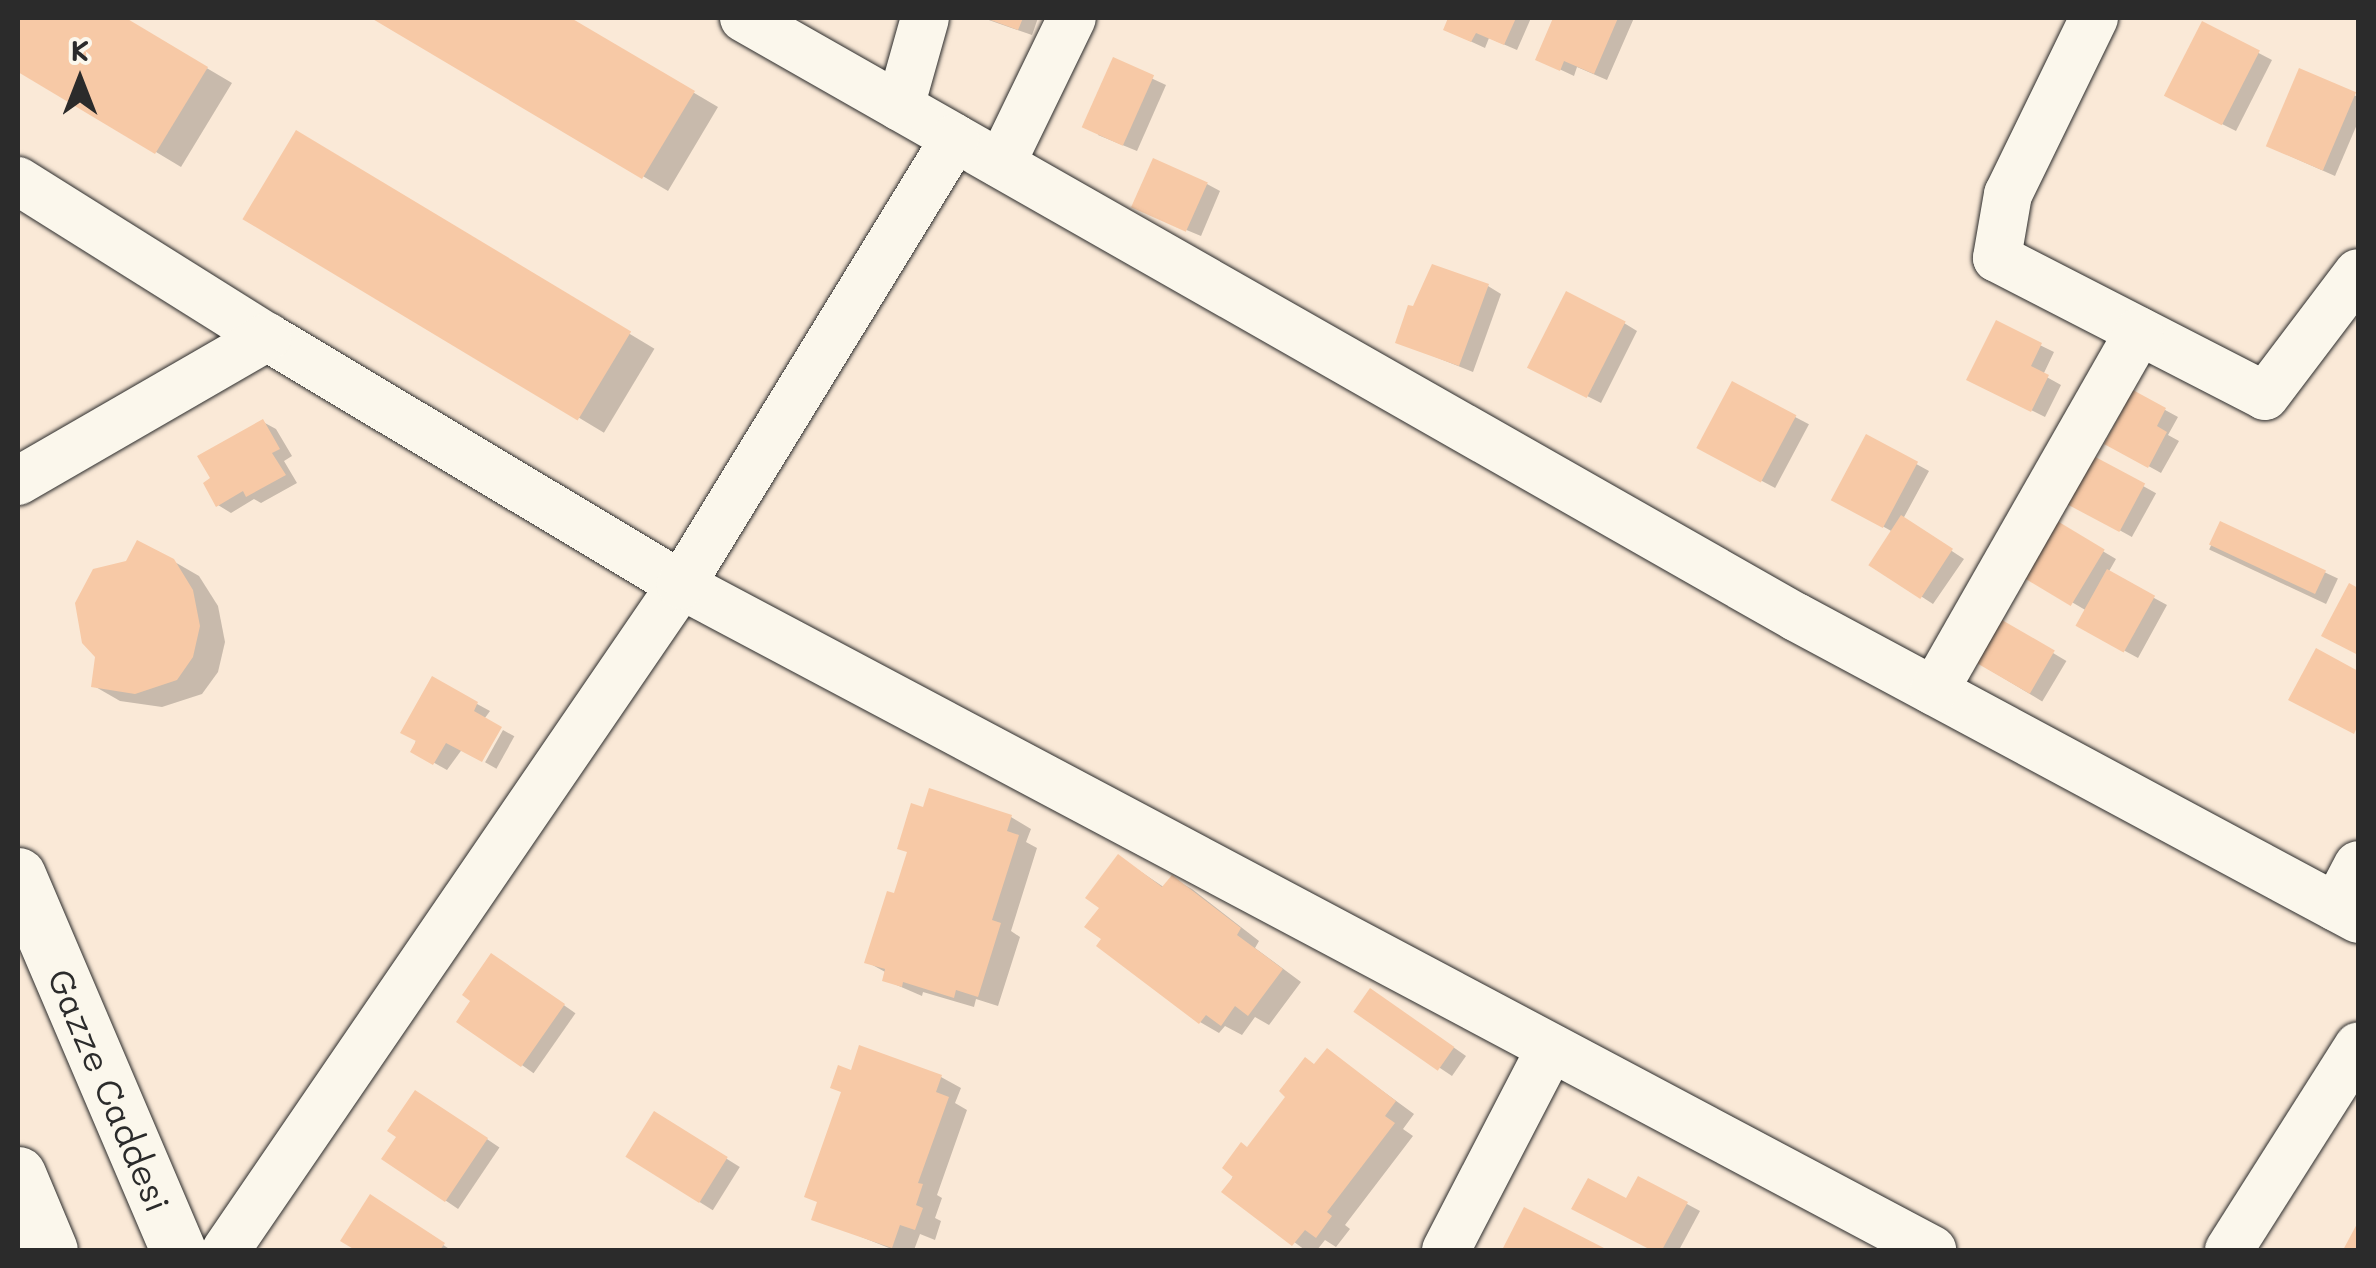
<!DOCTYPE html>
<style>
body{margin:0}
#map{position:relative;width:2376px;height:1268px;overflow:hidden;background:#fae9d7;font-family:Mali,sans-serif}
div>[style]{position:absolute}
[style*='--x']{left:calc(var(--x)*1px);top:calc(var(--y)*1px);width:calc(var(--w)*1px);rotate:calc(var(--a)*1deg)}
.shadow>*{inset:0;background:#0003;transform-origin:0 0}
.building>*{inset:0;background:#f7c9a6;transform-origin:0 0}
.roads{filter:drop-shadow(0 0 2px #2b2b2b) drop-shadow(0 0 2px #2b2b2b)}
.street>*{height:48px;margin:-24px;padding:0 24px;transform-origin:24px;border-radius:24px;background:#fbf7ec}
.secondary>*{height:55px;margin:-27.5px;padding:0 27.5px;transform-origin:27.5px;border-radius:27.5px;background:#fbf7ec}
span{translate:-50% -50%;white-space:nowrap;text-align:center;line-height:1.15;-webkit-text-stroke:10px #fbf7ec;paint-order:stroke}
.street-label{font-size:35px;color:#2b2b2b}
.frame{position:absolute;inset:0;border:20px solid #2b2b2b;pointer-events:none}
.north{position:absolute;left:30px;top:30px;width:100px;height:100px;-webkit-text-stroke:8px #fbf7ec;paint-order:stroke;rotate:0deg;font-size:28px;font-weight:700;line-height:40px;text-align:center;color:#2b2b2b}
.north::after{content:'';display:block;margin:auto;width:35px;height:45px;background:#2b2b2b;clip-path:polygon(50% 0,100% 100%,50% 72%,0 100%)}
</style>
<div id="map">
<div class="shadow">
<div style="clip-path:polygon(18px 18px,122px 18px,232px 83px,181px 167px,18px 69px)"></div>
<div style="clip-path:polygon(376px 18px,567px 18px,718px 107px,668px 191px)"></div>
<div style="clip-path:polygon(983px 18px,1038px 18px,1032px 35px)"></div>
<div style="clip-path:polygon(1451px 18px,1531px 18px,1517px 50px,1489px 38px,1485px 48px,1459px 36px,1446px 29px)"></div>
<div style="clip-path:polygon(1556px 18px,1634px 18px,1607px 80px,1577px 67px,1574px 76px,1538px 59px)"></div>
<div style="clip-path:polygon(2203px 24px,2272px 60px,2236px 131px,2180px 103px)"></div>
<div style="clip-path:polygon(1114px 61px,1166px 85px,1137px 151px,1098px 135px)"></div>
<div style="clip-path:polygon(2300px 71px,2358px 97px,2358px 122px,2335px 176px,2281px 152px)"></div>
<div style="left:297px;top:134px;width:417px;height:98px;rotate:31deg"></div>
<div style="clip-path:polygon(1207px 184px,1220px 191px,1201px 236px,1148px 214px)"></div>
<div style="clip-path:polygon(1488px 286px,1501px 294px,1473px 372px,1398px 342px)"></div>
<div style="clip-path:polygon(1624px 323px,1637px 331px,1601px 403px,1543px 374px)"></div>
<div style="clip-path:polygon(1997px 324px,2054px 352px,2043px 375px,2061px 385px,2045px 417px,1982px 386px)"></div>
<div style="left:1733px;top:384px;width:86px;height:72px;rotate:28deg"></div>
<div style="clip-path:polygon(2121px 386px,2178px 417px,2168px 435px,2179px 441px,2161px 473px,2107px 443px,2126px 408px)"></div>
<div style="clip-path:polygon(263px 422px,276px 429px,292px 456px,284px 461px,297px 483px,261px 503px,254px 499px,231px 513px,218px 505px)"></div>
<div style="clip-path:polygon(1867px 437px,1929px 471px,1903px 519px,1964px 559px,1933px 604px,1871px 564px,1893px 532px,1834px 499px)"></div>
<div style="left:2087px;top:455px;width:79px;height:50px;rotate:29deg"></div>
<div style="clip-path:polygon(2050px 520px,2116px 559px,2108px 573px,2167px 605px,2138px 658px,2079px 626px,2087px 611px,2019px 571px)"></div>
<div style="left:2221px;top:524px;width:129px;height:28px;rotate:25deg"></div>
<div style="clip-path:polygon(173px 561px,199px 576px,218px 606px,225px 642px,218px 672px,202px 694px,162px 707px,120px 701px,94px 686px,98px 656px)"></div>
<div style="left:2003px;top:623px;width:74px;height:47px;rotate:31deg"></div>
<div style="clip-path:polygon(433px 680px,490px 711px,447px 770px,413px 751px)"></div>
<div style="left:503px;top:730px;width:13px;height:37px;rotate:29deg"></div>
<div style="clip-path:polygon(1011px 817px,1031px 829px,1026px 842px,1037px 848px,1011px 931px,1020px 937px,998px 1006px,976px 999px,974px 1007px,923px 992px,922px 996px,885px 980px,887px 973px,867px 962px,895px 896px)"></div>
<div style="clip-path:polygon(1119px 857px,1165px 888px,1172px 878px,1192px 889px,1259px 941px,1255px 948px,1301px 982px,1269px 1025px,1255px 1017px,1242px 1035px,1225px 1026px,1219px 1033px,1200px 1022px,1105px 939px,1102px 908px)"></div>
<div style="left:505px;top:964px;width:86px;height:73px;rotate:35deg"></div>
<div style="clip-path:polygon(1384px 999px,1466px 1056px,1452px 1076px,1440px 1068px)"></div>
<div style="clip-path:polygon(1328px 1051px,1414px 1114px,1403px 1129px,1413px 1136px,1345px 1225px,1350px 1229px,1336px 1247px,1325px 1240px,1317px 1250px,1305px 1250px,1225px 1191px,1248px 1149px)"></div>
<div style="clip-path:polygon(852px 1073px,941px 1077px,961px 1088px,955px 1103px,967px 1110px,937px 1195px,942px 1198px,935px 1218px,941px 1221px,935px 1240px,920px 1234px,914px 1250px,894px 1250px,814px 1218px)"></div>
<div style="left:429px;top:1100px;width:85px;height:74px;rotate:34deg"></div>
<div style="left:655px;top:1114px;width:100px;height:51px;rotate:32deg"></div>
<div style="clip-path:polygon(1687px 1204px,1700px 1211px,1679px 1250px,1655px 1250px,1575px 1208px)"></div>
<div style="clip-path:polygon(381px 1205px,451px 1250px,359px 1250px,343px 1240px)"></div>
</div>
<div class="building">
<div style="clip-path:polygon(18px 18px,126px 18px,208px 67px,155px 154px,18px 72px)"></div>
<div style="clip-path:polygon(371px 18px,571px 18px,695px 91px,642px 179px)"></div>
<div style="clip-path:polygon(985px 18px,1023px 18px,1018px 30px)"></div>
<div style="clip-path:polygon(1448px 18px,1516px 18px,1504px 45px,1476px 33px,1471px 42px,1443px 30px)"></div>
<div style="clip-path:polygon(1553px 18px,1618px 18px,1594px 74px,1564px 61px,1560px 71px,1535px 60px)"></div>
<div style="left:2202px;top:21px;width:65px;height:84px;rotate:27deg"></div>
<div style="left:1113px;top:57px;width:45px;height:77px;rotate:24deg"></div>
<div style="left:2299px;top:68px;width:62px;height:85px;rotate:23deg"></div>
<div style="left:296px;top:130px;width:391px;height:104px;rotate:31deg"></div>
<div style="left:1153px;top:158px;width:60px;height:54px;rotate:24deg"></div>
<div style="clip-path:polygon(1432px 264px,1489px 284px,1459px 366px,1395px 343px,1408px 305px,1413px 306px)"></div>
<div style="left:1566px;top:291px;width:67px;height:86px;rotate:27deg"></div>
<div style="clip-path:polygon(1996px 320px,2042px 343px,2031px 366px,2049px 375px,2031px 412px,1966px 380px)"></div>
<div style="left:1732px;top:381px;width:73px;height:76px;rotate:28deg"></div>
<div style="clip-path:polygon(2120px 383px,2166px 408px,2157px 426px,2167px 432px,2148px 468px,2104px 444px,2123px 409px,2109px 402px)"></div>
<div style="clip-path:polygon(263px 419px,280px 449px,272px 453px,286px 475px,246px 497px,243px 491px,216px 507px,203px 483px,210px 478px,197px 456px)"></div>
<div style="left:1866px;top:434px;width:59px;height:75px;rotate:28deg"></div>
<div style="left:2086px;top:452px;width:67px;height:55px;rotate:28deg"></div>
<div style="left:1901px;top:515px;width:62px;height:60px;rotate:33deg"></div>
<div style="left:2049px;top:516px;width:65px;height:66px;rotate:31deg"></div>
<div style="left:2220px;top:521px;width:117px;height:26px;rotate:25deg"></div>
<div style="clip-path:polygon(137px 540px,174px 559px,193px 590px,200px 626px,193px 657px,177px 680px,135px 694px,91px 687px,95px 657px,82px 643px,75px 603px,93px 569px,126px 561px)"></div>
<div style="left:2107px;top:569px;width:55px;height:65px;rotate:29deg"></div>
<div style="clip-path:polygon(2349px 583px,2358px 588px,2358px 655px,2321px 636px)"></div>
<div style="left:2002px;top:620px;width:61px;height:50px;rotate:30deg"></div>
<div style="clip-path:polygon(2316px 648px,2358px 671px,2358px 725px,2354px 734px,2288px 700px)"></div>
<div style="clip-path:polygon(432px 676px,478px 702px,474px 711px,502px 727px,482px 762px,446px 743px,433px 765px,410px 752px,416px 741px,400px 733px)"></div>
<div style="clip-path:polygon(929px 788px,1012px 815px,1007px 831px,1019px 835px,992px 920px,1001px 923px,978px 997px,956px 990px,954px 998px,903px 982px,902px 987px,882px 981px,885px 969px,864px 963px,887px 891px,894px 893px,907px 852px,897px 849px,911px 803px,923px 807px)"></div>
<div style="clip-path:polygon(1118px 854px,1162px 887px,1172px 875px,1241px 928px,1237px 935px,1283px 969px,1248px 1016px,1235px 1006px,1221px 1026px,1206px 1015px,1199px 1024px,1096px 946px,1101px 939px,1084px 927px,1099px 908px,1085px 898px)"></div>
<div style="clip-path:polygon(491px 953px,565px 1004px,521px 1067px,456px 1022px,470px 1001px,462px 995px)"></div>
<div style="left:1370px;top:988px;width:103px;height:29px;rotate:35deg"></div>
<div style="clip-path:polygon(859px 1045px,942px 1075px,936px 1092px,949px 1097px,918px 1183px,923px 1184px,916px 1205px,923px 1208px,915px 1230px,900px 1225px,892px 1248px,811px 1220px,817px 1202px,804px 1197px,841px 1092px,830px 1088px,838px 1065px,851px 1070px)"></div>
<div style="clip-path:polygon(1327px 1048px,1396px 1101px,1385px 1116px,1395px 1123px,1327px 1212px,1332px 1216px,1316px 1238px,1305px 1230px,1292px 1246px,1221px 1192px,1233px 1177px,1222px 1168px,1241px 1142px,1247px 1147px,1285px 1097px,1279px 1091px,1305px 1057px,1314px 1064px)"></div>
<div style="clip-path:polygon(415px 1090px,488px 1138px,445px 1202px,381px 1159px,396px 1137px,387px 1131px)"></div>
<div style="left:654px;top:1111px;width:87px;height:54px;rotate:32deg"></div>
<div style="clip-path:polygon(1638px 1176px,1688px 1202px,1662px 1250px,1651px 1250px,1571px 1209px,1588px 1178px,1626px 1198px)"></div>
<div style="clip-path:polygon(370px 1194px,445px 1243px,440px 1250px,355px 1250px,340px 1241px)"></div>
<div style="clip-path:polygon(1524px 1207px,1604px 1248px,1602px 1250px,1502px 1250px)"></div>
<div style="clip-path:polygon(2358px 1222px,2358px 1250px,2343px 1250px)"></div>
</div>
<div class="roads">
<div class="street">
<div style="--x:744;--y:18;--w:1211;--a:29.66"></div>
<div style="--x:1796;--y:617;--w:638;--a:28.25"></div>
<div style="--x:2094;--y:18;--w:196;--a:116"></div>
<div style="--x:2008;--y:194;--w:65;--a:99.8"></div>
<div style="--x:1997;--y:258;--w:301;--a:27.2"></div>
<div style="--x:2265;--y:396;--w:154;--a:-52.9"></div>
<div style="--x:900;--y:107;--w:92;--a:-74.3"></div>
<div style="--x:1001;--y:164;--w:162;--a:-64.1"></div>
<div style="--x:18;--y:181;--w:294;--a:32.1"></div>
<div style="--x:267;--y:337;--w:483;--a:30.9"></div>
<div style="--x:681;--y:585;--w:1417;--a:27.99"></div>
<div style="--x:18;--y:481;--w:288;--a:-30"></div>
<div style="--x:1934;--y:691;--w:414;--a:-60.3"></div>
<div style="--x:2336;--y:907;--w:47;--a:-62.4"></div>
<div style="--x:226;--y:1250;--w:806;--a:-55.62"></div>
<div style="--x:681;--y:585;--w:524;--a:-58.49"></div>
<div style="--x:1446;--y:1250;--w:226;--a:-62.6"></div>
<div style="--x:2229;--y:1250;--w:241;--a:-57.6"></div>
</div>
<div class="secondary">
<div style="--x:18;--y:875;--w:408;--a:66.9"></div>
<div style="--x:18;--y:1174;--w:82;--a:67.2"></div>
</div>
</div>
<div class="street-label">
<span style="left:110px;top:1090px;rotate:67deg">Gazze Caddesi</span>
</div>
<div class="frame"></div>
<div class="north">K</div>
</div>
